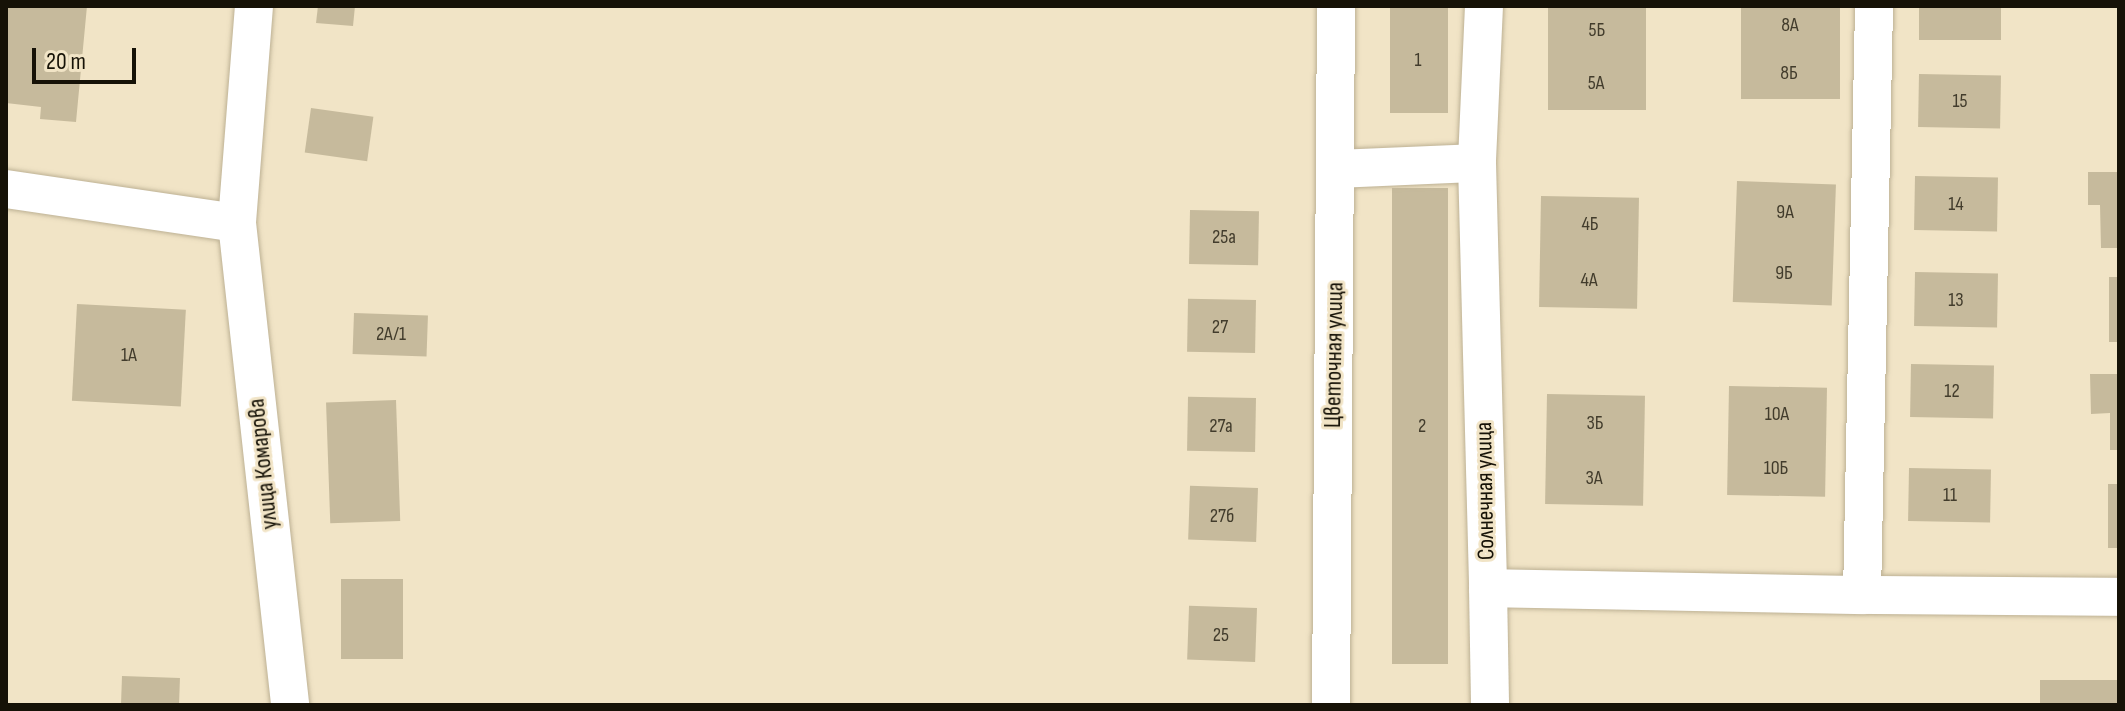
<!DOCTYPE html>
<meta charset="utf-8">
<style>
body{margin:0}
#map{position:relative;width:2125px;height:711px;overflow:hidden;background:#f1e4c6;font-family:"Sofia Sans Condensed",sans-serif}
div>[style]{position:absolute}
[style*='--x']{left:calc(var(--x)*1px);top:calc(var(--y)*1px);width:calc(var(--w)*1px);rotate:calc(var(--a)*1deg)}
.building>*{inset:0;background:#c6ba9c;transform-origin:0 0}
.roads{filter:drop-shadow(0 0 2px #bdb194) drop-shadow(0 0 2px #bdb194)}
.minor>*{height:38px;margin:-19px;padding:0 19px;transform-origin:19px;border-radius:19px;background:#fff}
span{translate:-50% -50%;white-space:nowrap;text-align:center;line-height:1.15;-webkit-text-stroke:6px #f1e4c6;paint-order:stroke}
.number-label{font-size:20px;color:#423c2c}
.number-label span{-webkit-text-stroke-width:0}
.street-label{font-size:24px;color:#161207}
.frame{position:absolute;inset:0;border:8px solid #161207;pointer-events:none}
.scale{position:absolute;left:32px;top:48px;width:104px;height:36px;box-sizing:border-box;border:4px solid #161207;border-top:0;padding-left:10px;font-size:24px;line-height:28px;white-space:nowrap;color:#161207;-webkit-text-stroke:6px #f1e4c6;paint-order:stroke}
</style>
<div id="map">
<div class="building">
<div style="clip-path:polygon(6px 6px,87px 6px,76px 122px,40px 119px,41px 107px,6px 103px)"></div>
<div style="clip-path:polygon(318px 6px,355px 6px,353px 26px,316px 23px)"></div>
<div style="left:1390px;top:6px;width:58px;height:107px"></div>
<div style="left:1548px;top:6px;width:98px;height:104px"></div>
<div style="left:1741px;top:6px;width:99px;height:93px"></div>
<div style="left:1919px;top:6px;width:82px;height:34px"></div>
<div style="left:1919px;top:74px;width:82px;height:53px;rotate:1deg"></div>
<div style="left:311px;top:108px;width:63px;height:45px;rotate:8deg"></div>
<div style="clip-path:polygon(2088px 172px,2119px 172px,2119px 248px,2101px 248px,2100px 205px,2088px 205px)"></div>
<div style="left:1915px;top:176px;width:83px;height:54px;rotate:1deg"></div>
<div style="left:1737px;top:181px;width:99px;height:121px;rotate:2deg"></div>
<div style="left:1448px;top:188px;width:476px;height:56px;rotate:90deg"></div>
<div style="left:1541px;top:196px;width:98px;height:111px;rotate:1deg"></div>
<div style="left:1190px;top:210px;width:69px;height:54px;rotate:1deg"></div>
<div style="left:1915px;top:272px;width:83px;height:54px;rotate:1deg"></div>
<div style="left:2109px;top:277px;width:10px;height:65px"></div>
<div style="left:1256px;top:300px;width:53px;height:68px;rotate:91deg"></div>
<div style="left:77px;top:304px;width:109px;height:97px;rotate:3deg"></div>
<div style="left:354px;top:313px;width:74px;height:41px;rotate:2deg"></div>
<div style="left:1911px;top:364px;width:83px;height:53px;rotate:1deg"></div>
<div style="clip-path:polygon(2090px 374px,2119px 374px,2119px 450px,2110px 450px,2110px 413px,2091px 414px)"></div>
<div style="left:1729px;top:386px;width:98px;height:109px;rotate:1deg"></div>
<div style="left:1547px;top:394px;width:98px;height:110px;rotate:1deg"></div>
<div style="left:1256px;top:398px;width:54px;height:68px;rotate:91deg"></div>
<div style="left:396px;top:400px;width:121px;height:70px;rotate:88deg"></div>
<div style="left:1909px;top:468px;width:82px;height:53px;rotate:1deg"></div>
<div style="left:2108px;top:484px;width:11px;height:64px"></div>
<div style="left:1258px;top:488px;width:54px;height:68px;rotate:92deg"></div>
<div style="left:341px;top:579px;width:62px;height:80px"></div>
<div style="left:1257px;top:608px;width:54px;height:68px;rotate:92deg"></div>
<div style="left:122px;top:676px;width:58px;height:29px;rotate:2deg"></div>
<div style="left:2119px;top:680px;width:25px;height:79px;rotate:90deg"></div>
</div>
<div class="roads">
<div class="minor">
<div style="--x:254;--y:6;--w:218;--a:94.5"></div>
<div style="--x:237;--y:223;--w:485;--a:83.7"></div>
<div style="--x:1484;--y:6;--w:157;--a:92.6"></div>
<div style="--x:1477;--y:163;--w:425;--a:88.5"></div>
<div style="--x:1488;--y:588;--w:374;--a:1.1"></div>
<div style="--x:1862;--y:595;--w:589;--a:-88.83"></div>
<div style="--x:1338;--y:169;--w:139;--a:-2.5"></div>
<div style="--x:6;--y:189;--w:233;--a:8.4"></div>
<div style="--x:1488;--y:588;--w:117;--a:89"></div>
<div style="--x:1862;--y:595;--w:257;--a:0.4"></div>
<div style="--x:1331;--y:705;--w:699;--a:-89.59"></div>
</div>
</div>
<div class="number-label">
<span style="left:1790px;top:25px">8А</span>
<span style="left:1597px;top:30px">5Б</span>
<span style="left:1418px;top:60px">1</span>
<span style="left:1789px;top:73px">8Б</span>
<span style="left:1596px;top:83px">5А</span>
<span style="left:1960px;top:101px">15</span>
<span style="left:1956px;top:204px">14</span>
<span style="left:1785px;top:212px">9А</span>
<span style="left:1590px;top:224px">4Б</span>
<span style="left:1224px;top:237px">25а</span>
<span style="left:1784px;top:273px">9Б</span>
<span style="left:1589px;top:280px">4А</span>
<span style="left:1956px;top:300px">13</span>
<span style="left:1220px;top:327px">27</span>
<span style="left:391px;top:334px">2А/1</span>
<span style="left:129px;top:355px">1А</span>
<span style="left:1952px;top:391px">12</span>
<span style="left:1777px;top:414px">10А</span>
<span style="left:1595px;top:423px">3Б</span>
<span style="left:1221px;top:426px">27а</span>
<span style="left:1422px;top:426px">2</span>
<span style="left:1776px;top:468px">10Б</span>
<span style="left:1594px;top:478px">3А</span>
<span style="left:1950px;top:495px">11</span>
<span style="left:1222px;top:516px">27б</span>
<span style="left:1221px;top:635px">25</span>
</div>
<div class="street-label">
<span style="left:1334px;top:355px;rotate:-89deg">Цветочная улица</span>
<span style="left:263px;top:464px;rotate:-96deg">улица Комарова</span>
<span style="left:1485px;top:491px;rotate:-91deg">Солнечная улица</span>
</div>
<div class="frame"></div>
<div class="scale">20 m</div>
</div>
